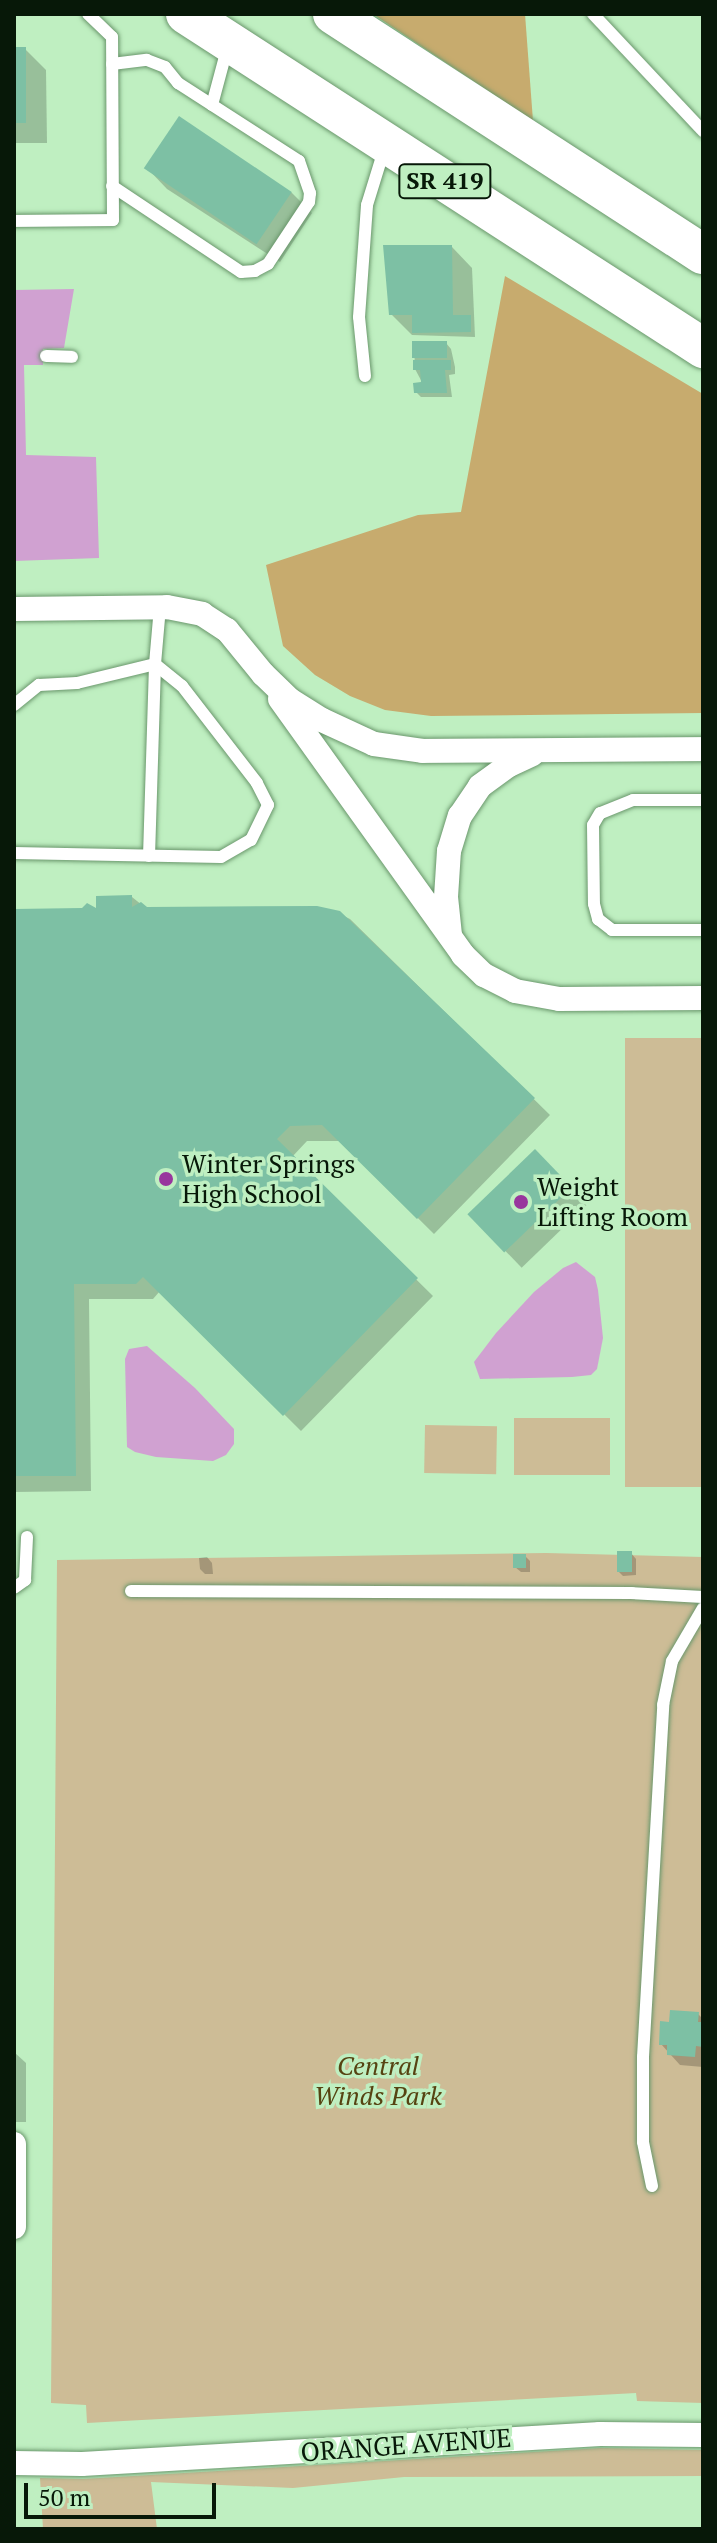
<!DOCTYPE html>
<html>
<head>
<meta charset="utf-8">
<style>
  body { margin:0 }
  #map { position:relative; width:717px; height:2543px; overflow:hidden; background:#bfefc1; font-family:"PT Serif",serif }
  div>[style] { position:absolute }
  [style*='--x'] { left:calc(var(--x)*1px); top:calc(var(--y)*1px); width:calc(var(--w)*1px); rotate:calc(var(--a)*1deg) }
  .green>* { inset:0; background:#cdbc96; transform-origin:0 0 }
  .forest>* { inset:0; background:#c7ab6e }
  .water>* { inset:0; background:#d0a1d1 }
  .shadow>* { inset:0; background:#0003; transform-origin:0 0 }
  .building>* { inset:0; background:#7dc0a4; transform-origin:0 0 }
  .roads { filter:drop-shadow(0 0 2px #6a976c) drop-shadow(0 0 2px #6a976c) }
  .service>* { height:12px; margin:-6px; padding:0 6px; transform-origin:6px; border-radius:6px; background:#fff }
  .minor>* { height:24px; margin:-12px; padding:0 12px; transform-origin:12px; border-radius:12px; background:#fff }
  .primary>* { height:40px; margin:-20px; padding:0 20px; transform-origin:20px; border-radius:20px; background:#fff }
  .dots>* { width:22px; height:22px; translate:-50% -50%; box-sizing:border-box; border:4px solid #bfefc1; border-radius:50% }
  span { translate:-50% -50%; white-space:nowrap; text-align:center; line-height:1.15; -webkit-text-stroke:7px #bfefc1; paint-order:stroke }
  .shield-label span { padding:2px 6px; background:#bfefc1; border:2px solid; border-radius:6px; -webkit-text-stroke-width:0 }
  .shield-label { font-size:24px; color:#071808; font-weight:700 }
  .poi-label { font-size:26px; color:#071808 }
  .left { translate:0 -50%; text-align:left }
  .park-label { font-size:26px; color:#564312; font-style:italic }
  .street-label { font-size:26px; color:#071808 }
  .frame { position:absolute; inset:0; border:16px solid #071808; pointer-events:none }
  .scale { position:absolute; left:24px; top:2483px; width:192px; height:36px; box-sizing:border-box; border:4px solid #071808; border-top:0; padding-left:10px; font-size:24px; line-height:28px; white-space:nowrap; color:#071808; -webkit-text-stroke:6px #bfefc1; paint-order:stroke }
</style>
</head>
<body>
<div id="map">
  <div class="green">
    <i style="left:703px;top:1038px;width:449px;height:78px;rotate:90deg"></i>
    <i style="left:514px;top:1418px;width:96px;height:57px"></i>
    <i style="left:425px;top:1425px;width:72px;height:48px;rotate:1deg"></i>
    <i style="clip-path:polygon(546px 1553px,703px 1557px,703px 2403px,637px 2401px,636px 2393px,87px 2423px,86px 2405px,51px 2403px,57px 1560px)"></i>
    <i style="clip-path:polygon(601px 2448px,703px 2450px,703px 2476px,404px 2477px,293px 2488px,151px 2482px,157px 2529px,43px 2529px,40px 2478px,83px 2479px)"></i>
  </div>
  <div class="forest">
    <i style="clip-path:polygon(373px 14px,525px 14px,533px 121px)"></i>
    <i style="clip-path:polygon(505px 276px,703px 394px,703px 713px,431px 716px,385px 710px,350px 696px,315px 675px,283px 646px,266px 565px,418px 515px,461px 512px)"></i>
  </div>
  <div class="water">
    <i style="clip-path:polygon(74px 289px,64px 348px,43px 349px,43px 365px,24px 365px,26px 455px,96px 457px,99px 558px,14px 561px,14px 290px)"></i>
    <i style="clip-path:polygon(576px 1262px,595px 1277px,598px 1290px,603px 1338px,597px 1369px,591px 1375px,572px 1377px,480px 1379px,474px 1362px,496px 1333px,534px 1292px,563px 1268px)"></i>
    <i style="clip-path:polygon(147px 1346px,195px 1388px,234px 1429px,234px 1444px,226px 1455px,213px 1461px,156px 1457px,135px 1452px,127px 1447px,125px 1359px,129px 1349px)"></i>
  </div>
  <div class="shadow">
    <i style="clip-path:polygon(14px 49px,25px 49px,46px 70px,47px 143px,14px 143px)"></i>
    <i style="clip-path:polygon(147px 168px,291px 192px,312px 213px,280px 262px,167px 189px)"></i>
    <i style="clip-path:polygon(386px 247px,452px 247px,472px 268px,475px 337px,412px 335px,391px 314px)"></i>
    <i style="clip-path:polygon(446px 343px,451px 349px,455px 367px,455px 374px,449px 375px,452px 397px,421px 397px,416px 392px,423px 384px,415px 369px,414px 344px)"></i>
    <i style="clip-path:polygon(132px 897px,147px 909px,329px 909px,350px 919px,550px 1115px,434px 1234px,340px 1141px,307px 1141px,292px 1157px,433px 1296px,301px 1431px,160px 1291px,153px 1299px,89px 1299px,91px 1491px,14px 1492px,14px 911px,98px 911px)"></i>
    <i style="left:535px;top:1152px;width:74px;height:90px;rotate:46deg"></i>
    <i style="clip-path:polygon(631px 1553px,636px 1559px,636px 1575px,623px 1576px,618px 1571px)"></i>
    <i style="clip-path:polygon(525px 1556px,530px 1561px,530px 1572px,521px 1572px,515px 1567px)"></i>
    <i style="clip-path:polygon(207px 1557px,212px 1563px,213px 1574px,205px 1574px,200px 1569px,199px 1558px)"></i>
    <i style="clip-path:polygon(698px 2014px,703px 2019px,703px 2067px,680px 2065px,661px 2044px,671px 2024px)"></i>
    <i style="clip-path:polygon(14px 2052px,26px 2063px,26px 2122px,14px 2122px)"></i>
  </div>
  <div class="building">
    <i style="left:14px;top:47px;width:12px;height:76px"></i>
    <i style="left:179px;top:116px;width:136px;height:63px;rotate:34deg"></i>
    <i style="clip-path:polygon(383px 245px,452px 245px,453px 315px,471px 315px,471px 332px,412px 333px,412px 315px,389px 315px)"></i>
    <i style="left:447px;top:341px;width:17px;height:35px;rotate:90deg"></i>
    <i style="clip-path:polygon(413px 360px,451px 360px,451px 370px,445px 370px,447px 393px,414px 393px,413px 383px,421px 382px,420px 370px,413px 370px)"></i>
    <i style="clip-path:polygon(132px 895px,132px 907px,141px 902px,147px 907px,317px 906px,340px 911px,535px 1098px,417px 1219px,322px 1125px,290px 1126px,277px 1139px,418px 1278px,283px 1416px,143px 1277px,136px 1284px,74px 1284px,76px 1476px,14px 1476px,14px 909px,82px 908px,87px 903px,96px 908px,96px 896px)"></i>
    <i style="left:535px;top:1149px;width:53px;height:94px;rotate:46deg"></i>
    <i style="left:617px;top:1551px;width:15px;height:21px"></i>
    <i style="left:513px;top:1554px;width:13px;height:14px"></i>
    <i style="clip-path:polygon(670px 2010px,699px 2012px,698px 2022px,703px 2022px,703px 2047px,696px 2046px,695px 2057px,667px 2055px,667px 2045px,659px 2045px,660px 2021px,669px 2022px)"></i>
  </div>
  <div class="roads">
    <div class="service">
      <i style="--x:593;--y:14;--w:161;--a:46.8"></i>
      <i style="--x:112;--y:64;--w:35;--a:-7"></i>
      <i style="--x:147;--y:60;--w:19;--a:21"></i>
      <i style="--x:165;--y:67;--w:21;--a:51"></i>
      <i style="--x:178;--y:83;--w:144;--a:32.8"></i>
      <i style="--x:299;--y:161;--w:34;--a:71"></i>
      <i style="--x:310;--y:193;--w:9;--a:96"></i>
      <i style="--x:309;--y:202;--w:74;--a:123.5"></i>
      <i style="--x:268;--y:264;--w:15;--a:152"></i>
      <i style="--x:255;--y:271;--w:14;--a:176"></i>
      <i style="--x:241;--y:272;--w:155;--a:-146.3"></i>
      <i style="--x:212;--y:105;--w:58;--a:-75"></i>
      <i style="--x:14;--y:221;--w:99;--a:-0.6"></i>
      <i style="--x:113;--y:220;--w:183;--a:-90.3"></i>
      <i style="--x:112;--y:37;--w:33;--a:-136"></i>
      <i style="--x:46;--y:356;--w:26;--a:2"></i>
      <i style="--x:365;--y:376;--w:59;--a:-95.8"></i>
      <i style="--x:359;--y:317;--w:112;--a:-85.9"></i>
      <i style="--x:367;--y:205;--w:58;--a:-72.8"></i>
      <i style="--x:14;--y:705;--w:32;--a:-39"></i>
      <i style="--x:39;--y:685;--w:38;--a:-3"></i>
      <i style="--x:77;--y:683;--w:80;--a:-13.7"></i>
      <i style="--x:155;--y:664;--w:57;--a:-85"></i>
      <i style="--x:703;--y:800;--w:70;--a:180"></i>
      <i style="--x:633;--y:800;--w:35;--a:158"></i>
      <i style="--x:600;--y:813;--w:14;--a:120"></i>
      <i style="--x:593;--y:825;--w:79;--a:89.3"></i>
      <i style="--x:594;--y:904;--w:16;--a:75"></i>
      <i style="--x:598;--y:919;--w:18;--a:38"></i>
      <i style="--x:612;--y:930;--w:91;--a:0"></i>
      <i style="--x:14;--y:853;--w:207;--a:1.1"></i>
      <i style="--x:221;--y:857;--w:34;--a:-30"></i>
      <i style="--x:251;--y:840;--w:39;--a:-64"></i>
      <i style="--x:268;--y:805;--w:25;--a:-117"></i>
      <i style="--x:257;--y:783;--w:123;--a:-127.7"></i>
      <i style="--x:182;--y:686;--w:35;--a:-141"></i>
      <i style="--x:149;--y:856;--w:192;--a:-88.2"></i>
      <i style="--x:14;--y:1588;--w:14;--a:-36"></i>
      <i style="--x:25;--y:1580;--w:43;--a:-87.3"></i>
      <i style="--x:131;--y:1591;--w:500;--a:0.23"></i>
      <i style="--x:631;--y:1593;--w:72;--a:3.2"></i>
      <i style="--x:652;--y:2186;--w:45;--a:-101.6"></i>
      <i style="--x:643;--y:2142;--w:85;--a:-90"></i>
      <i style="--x:643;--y:2057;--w:353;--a:-86.7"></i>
      <i style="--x:663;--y:1705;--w:45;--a:-78.4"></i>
      <i style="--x:672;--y:1661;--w:61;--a:-59.7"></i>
    </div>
    <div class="minor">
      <i style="--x:14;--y:609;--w:153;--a:-0.7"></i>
      <i style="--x:167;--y:607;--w:36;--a:11"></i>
      <i style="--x:202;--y:614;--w:30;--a:33"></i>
      <i style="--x:227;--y:630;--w:57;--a:50.7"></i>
      <i style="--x:263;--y:674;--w:37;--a:44"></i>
      <i style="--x:290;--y:700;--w:38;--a:32"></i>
      <i style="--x:322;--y:720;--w:57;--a:24.8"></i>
      <i style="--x:374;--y:744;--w:49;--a:8.1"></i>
      <i style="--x:423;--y:751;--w:280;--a:-0.4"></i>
      <i style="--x:280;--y:699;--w:315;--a:54.4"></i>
      <i style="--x:463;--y:955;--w:29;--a:44"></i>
      <i style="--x:484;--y:975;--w:35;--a:27"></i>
      <i style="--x:515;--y:991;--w:45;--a:10.3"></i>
      <i style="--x:559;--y:999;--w:144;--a:-0.4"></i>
      <i style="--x:450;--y:935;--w:38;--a:-96"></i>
      <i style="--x:446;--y:897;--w:46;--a:-86.3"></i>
      <i style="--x:449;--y:851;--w:37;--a:-73"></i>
      <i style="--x:460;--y:816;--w:36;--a:-56"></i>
      <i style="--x:480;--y:786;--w:36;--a:-36"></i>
      <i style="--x:509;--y:765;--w:26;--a:-25"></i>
      <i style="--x:14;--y:2144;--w:83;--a:90"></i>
      <i style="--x:14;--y:2463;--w:68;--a:0.8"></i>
      <i style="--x:82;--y:2464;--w:519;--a:-3.31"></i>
      <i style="--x:600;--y:2434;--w:103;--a:0.6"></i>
    </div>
    <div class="primary">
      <i style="--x:186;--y:14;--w:616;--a:32.86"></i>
      <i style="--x:333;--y:14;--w:441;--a:33"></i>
    </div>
  </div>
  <div class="dots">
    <i style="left:166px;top:1179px;background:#98369d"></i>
    <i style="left:521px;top:1202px;background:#98369d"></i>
  </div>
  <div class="shield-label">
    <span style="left:445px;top:181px">SR 419</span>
  </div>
  <div class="poi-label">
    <span class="left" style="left:182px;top:1179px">Winter Springs<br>High School</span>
    <span class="left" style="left:537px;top:1202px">Weight<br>Lifting Room</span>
  </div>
  <div class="park-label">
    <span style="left:378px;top:2081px">Central<br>Winds Park</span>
  </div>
  <div class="street-label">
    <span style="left:406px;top:2445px;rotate:-4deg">ORANGE AVENUE</span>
  </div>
  <div class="frame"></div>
  <div class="scale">50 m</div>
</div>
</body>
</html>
